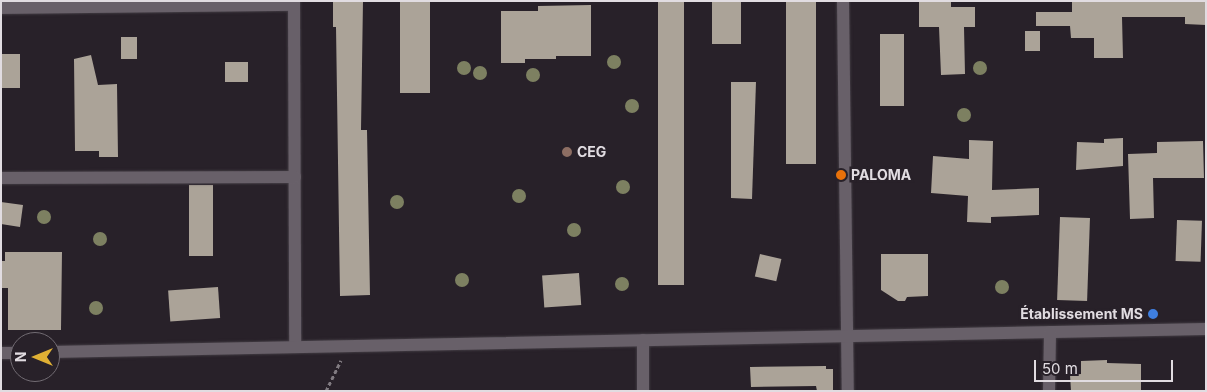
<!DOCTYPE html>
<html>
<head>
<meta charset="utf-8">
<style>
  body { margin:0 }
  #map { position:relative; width:1207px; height:392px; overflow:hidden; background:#282129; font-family:Inter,sans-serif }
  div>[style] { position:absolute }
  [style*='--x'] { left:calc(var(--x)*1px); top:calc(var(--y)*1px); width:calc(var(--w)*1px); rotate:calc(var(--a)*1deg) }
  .building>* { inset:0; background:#aba398; transform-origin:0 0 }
  .path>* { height:3px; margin-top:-1.5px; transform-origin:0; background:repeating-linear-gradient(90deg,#817b81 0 4px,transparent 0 6.5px) }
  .roads { filter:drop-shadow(0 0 1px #433d44) drop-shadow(0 0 1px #433d44) }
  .minor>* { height:12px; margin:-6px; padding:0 6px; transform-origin:6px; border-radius:6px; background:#686069 }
  .trees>* { width:14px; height:14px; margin:-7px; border-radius:50%; background:#7d8061 }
  .dots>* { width:14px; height:14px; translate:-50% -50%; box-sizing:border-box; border:2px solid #282129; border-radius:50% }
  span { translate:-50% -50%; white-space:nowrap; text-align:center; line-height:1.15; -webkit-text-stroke:5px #282129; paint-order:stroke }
  .poi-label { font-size:14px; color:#e1dce1; font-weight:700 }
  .left { translate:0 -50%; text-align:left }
  .right { translate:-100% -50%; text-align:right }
  .frame { position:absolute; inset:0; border:2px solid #e1dce1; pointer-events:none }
  .north { position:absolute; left:10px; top:332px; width:50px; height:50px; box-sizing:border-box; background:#282129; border:1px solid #726c73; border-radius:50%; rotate:270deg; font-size:14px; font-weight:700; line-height:20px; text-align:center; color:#e1dce1 }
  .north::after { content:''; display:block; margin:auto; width:18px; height:22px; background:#dfb034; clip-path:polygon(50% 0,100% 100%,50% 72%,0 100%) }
  .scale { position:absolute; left:1034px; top:360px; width:139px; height:22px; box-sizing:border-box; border:2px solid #e1dce1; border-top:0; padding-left:6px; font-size:15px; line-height:18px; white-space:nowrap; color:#e1dce1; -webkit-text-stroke:4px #282129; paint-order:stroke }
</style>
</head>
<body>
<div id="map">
  <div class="building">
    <i style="clip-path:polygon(333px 1px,363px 1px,361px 130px,367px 130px,370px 295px,340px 296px,336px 27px,333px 27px)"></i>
    <i style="left:400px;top:1px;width:30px;height:92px"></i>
    <i style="left:658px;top:1px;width:26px;height:284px"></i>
    <i style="left:712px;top:1px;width:29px;height:43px"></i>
    <i style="left:786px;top:1px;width:30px;height:163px"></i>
    <i style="clip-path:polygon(919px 1px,951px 1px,951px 7px,975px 7px,975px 27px,964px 27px,965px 74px,941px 75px,939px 27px,919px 27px)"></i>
    <i style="clip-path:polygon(1072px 1px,1206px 1px,1206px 25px,1185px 24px,1185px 17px,1122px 17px,1123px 58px,1094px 58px,1094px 38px,1071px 38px,1070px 26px,1036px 26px,1036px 12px,1072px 12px)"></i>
    <i style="clip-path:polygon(591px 5px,591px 56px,556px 56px,556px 59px,525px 59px,525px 63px,501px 63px,501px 11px,538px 11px,538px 6px)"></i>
    <i style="left:1025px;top:31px;width:15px;height:20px"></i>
    <i style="left:880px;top:34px;width:24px;height:72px"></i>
    <i style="left:121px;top:37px;width:16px;height:22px"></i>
    <i style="left:1px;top:54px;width:19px;height:34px"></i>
    <i style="clip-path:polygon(91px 55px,98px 85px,117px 84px,118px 157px,99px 157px,99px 151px,75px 151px,74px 59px)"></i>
    <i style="left:225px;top:62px;width:23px;height:20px"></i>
    <i style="clip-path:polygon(731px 82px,756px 82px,752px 199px,731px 198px)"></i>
    <i style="clip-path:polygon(1123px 138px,1123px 166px,1076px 170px,1077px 142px,1104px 143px,1104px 139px)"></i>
    <i style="clip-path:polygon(969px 140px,993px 141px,992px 190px,1039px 188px,1039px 215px,991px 217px,991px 223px,967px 222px,968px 196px,931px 193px,933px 156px,969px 159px)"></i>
    <i style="clip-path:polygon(1203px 141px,1204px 178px,1153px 178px,1154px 218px,1130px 219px,1128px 154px,1157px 153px,1157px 142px)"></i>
    <i style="left:189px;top:185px;width:24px;height:71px"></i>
    <i style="clip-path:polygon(1px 202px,23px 205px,20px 227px,1px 224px)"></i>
    <i style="left:1060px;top:217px;width:30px;height:83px;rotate:2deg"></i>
    <i style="left:1177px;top:220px;width:25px;height:41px;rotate:2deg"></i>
    <i style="clip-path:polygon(5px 252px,62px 252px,61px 330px,8px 330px,8px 288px,1px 288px,1px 261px,5px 261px)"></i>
    <i style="left:760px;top:254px;width:22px;height:23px;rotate:13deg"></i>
    <i style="clip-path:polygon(881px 254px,928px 254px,928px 296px,907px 297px,905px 301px,898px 301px,881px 290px)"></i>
    <i style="left:579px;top:273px;width:32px;height:37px;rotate:86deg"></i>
    <i style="left:218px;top:287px;width:31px;height:50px;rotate:86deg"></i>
    <i style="clip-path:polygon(1107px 360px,1107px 363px,1141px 364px,1141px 391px,1071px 391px,1070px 375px,1081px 374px,1081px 361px)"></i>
    <i style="clip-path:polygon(826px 366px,826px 369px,833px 369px,833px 391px,817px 391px,816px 386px,751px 387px,750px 367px)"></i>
  </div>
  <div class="path">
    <i style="--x:326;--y:391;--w:34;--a:-64"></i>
  </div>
  <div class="roads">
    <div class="minor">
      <i style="--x:294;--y:1;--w:346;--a:89.8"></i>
      <i style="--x:843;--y:1;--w:390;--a:89.3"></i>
      <i style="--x:1;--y:8;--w:293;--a:-0.6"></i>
      <i style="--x:1;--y:178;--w:294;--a:-0.2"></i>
      <i style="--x:643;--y:340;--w:51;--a:90"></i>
      <i style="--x:50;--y:352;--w:1156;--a:-1.14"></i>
      <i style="--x:1;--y:353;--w:19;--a:0"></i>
      <i style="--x:1049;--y:391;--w:59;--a:-89"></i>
    </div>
  </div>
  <div class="trees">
    <i style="left:614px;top:62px"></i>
    <i style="left:464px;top:68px"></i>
    <i style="left:980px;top:68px"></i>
    <i style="left:480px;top:73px"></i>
    <i style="left:533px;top:75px"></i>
    <i style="left:632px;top:106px"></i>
    <i style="left:964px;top:115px"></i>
    <i style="left:623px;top:187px"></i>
    <i style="left:519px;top:196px"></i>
    <i style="left:397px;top:202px"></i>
    <i style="left:44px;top:217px"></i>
    <i style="left:574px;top:230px"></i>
    <i style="left:100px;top:239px"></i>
    <i style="left:462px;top:280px"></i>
    <i style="left:622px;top:284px"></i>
    <i style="left:1002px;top:287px"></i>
    <i style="left:96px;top:308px"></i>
  </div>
  <div class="dots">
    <i style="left:567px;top:152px;background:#8d6e63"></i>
    <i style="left:841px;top:175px;background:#e8710a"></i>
    <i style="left:1153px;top:314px;background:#3f7fe0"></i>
  </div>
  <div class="poi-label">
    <span class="left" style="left:577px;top:152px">CEG</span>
    <span class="left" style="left:851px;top:175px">PALOMA</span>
    <span class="right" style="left:1143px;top:314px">Établissement MS</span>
  </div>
  <div class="frame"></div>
  <div class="north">N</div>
  <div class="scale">50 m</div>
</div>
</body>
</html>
